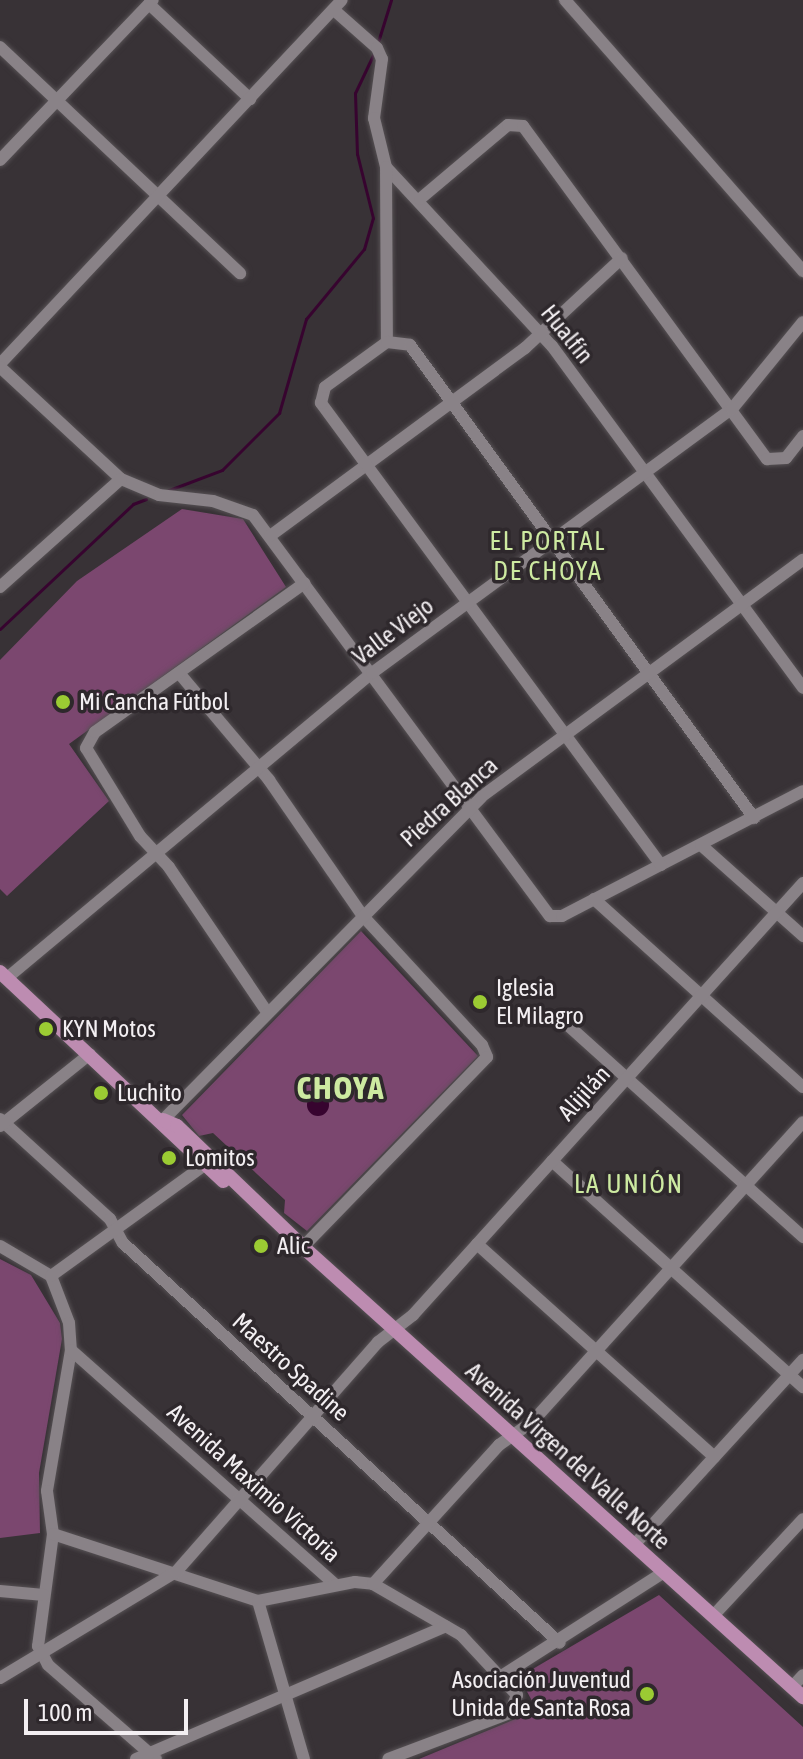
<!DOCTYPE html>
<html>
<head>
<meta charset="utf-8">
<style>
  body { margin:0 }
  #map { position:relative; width:803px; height:1759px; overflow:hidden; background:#383236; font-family:"Asap Condensed",sans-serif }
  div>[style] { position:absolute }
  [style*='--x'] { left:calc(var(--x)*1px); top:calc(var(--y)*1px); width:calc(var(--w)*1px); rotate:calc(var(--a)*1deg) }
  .green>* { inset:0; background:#7b476f }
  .water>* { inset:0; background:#37042f }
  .round { border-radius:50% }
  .stream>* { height:3px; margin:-1.5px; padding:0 1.5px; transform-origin:1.5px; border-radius:1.5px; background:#37042f }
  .roads { filter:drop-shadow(0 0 2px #565154) drop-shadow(0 0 2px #565154) }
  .minor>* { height:12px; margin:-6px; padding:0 6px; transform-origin:6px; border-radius:6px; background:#898287 }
  .major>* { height:14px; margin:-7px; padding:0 7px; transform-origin:7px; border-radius:7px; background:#bd8cb1 }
  .dots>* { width:22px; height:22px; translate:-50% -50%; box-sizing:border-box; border:4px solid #2e282c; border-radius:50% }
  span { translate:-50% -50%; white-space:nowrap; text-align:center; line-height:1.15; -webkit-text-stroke:7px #2e282c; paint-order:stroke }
  .street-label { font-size:24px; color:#f3eff2 }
  .poi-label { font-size:24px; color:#f3eff2 }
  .left { translate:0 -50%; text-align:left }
  .right { translate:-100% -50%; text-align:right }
  .neighbourhood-label { font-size:26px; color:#cdeaa1; letter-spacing:2px }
  .district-label { font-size:32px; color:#cdeaa1; font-weight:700; letter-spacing:2px }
  .scale { position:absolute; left:24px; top:1699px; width:164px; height:36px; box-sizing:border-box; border:4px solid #f3eff2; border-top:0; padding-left:10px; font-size:24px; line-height:28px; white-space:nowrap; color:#f3eff2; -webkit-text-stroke:6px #2e282c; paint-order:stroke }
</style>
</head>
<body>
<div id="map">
  <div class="green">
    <i style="clip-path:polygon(182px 509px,243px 519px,286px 587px,69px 744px,109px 801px,7px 896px,0 889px,0 660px,77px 581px)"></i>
    <i style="clip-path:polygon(361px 931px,478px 1056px,307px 1231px,284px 1213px,285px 1200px,213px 1133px,199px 1136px,182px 1115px)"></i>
    <i style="clip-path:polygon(0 1259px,31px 1275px,60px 1323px,62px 1339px,39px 1473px,40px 1533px,0 1538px)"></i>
    <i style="clip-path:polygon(659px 1595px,803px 1727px,803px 1759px,419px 1759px,537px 1710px,519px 1677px)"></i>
  </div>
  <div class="water">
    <i class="round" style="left:307px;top:1094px;width:22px;height:22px"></i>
  </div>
  <div class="stream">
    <i style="--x:378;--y:42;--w:44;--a:-72.8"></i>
    <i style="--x:169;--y:490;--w:57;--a:-20.7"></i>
    <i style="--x:222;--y:470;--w:81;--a:-45"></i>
    <i style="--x:279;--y:413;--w:98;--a:-74"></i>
    <i style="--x:306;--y:319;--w:91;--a:-50.4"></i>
    <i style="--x:364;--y:249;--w:32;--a:-74"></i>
    <i style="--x:373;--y:218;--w:66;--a:-104"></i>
    <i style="--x:357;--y:154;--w:61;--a:-91.9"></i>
    <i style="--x:355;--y:93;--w:44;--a:-64.6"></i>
    <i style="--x:0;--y:629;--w:183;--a:-43.2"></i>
    <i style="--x:133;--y:504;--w:14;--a:-21"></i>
  </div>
  <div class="roads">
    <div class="minor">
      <i style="--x:565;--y:0;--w:361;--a:48.7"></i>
      <i style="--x:149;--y:4;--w:139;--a:43.2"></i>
      <i style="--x:334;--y:10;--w:57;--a:41.5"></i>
      <i style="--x:377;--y:48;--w:12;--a:66"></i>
      <i style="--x:382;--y:59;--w:60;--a:97.7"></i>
      <i style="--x:374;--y:118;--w:50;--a:76.2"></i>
      <i style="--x:386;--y:167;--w:244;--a:47.2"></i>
      <i style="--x:552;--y:346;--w:424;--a:53.7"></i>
      <i style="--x:0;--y:47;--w:330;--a:43.3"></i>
      <i style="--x:0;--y:160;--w:221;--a:-46.3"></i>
      <i style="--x:386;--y:167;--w:175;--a:89.7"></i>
      <i style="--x:420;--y:199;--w:115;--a:-40.1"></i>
      <i style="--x:508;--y:125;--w:15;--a:4"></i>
      <i style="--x:523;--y:126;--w:413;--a:53.8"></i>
      <i style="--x:767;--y:459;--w:19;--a:-3"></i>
      <i style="--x:786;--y:458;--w:28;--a:-52"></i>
      <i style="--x:0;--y:364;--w:499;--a:-46.8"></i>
      <i style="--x:0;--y:367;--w:165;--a:42.8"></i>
      <i style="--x:121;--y:479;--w:41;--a:22.8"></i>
      <i style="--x:159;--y:495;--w:54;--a:6.3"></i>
      <i style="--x:213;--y:501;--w:42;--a:19.3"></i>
      <i style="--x:253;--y:515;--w:499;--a:53.5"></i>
      <i style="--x:550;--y:916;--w:12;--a:0"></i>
      <i style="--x:562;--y:916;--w:271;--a:-27.4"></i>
      <i style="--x:270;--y:536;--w:317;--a:-36.4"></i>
      <i style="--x:525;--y:348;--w:132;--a:-42.9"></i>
      <i style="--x:0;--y:587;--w:162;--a:-41.8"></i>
      <i style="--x:179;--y:673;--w:140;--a:49.9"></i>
      <i style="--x:269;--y:780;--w:164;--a:55.4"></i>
      <i style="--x:362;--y:915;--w:177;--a:47.3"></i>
      <i style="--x:482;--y:1045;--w:13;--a:67"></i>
      <i style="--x:487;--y:1057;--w:264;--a:134.1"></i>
      <i style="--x:701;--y:845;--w:137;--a:41.7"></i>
      <i style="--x:661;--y:865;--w:574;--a:-126.35"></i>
      <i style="--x:321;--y:403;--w:16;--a:-76"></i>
      <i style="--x:325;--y:387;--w:77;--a:-36"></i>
      <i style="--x:387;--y:342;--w:23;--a:7"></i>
      <i style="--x:410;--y:345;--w:585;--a:53.97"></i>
      <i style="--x:594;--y:899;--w:281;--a:42"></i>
      <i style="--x:7;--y:978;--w:476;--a:-39.9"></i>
      <i style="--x:372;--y:673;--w:446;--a:-36.3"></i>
      <i style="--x:732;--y:409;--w:112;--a:-50.8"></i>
      <i style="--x:267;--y:1012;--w:175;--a:-124.1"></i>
      <i style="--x:169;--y:867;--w:42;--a:-133.1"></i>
      <i style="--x:140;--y:836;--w:103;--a:-121.5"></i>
      <i style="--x:86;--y:748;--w:18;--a:-61"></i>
      <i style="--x:95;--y:732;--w:257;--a:-35.4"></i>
      <i style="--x:561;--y:1019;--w:326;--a:42"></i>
      <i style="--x:0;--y:1119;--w:149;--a:42.3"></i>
      <i style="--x:110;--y:1219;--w:27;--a:62"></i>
      <i style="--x:123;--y:1243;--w:592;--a:42.47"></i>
      <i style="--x:163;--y:1120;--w:453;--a:-45.4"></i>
      <i style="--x:481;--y:797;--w:400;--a:-36.4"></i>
      <i style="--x:0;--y:1126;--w:115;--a:-38.7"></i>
      <i style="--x:552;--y:1161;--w:338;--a:42"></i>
      <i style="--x:477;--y:1244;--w:319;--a:41.9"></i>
      <i style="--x:0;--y:1246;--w:59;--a:30.5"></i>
      <i style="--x:51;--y:1276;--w:50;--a:69"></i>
      <i style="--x:69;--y:1323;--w:27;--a:86"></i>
      <i style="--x:71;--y:1350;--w:143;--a:99.7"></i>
      <i style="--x:47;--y:1491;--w:43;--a:82.1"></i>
      <i style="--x:53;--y:1534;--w:113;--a:97.6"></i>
      <i style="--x:38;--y:1646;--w:21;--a:62"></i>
      <i style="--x:48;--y:1665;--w:143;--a:41"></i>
      <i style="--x:51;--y:1276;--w:196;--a:-35.9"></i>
      <i style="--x:71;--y:1350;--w:354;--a:41.6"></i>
      <i style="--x:53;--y:1534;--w:216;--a:18.1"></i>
      <i style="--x:258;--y:1601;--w:99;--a:-11.1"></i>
      <i style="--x:355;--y:1582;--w:18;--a:6"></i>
      <i style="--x:373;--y:1584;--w:102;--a:30.1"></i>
      <i style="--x:461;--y:1635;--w:82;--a:47"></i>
      <i style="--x:517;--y:1695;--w:19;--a:111"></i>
      <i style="--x:510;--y:1713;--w:130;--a:159.3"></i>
      <i style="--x:634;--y:1545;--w:251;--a:-47.6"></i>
      <i style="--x:373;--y:1584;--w:188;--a:-47.8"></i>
      <i style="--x:499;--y:1445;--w:40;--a:-34.9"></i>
      <i style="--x:532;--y:1422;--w:404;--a:-47.9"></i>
      <i style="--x:0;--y:1591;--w:44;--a:5.2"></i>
      <i style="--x:258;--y:1601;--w:165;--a:73.8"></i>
      <i style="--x:713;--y:1616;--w:132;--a:-47.1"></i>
      <i style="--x:503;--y:1675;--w:191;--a:-32.6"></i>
      <i style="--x:0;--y:1678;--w:205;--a:-31.1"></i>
      <i style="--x:176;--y:1572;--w:306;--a:-48.7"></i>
      <i style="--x:378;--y:1342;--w:44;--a:-37.6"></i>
      <i style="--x:413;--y:1315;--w:582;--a:-47.92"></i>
      <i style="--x:792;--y:1687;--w:16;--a:-47"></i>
      <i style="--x:136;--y:1759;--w:337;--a:-23.2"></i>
    </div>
    <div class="major">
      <i style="--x:0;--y:972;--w:306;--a:43.1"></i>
      <i style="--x:163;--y:1120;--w:15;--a:23"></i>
      <i style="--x:177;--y:1126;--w:175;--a:43.8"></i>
      <i style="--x:303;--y:1247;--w:673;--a:41.99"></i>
    </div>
  </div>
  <div class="dots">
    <i style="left:63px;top:702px;background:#9bcb33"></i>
    <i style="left:480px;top:1002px;background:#9bcb33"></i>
    <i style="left:46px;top:1029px;background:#9bcb33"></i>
    <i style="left:101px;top:1093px;background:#9bcb33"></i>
    <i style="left:169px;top:1158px;background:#9bcb33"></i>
    <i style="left:261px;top:1246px;background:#9bcb33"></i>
    <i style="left:647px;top:1694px;background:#9bcb33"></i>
  </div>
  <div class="street-label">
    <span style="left:567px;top:334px;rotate:51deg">Hualfín</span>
    <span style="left:393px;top:631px;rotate:-37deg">Valle Viejo</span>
    <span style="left:449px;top:802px;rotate:-42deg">Piedra Blanca</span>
    <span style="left:584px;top:1093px;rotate:-48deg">Alijilán</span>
    <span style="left:291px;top:1367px;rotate:42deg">Maestro Spadine</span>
    <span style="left:568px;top:1456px;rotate:42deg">Avenida Virgen del Valle Norte</span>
    <span style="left:254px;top:1483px;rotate:42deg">Avenida Maximio Victoria</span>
  </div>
  <div class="poi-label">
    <span class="left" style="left:79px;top:702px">Mi Cancha Fútbol</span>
    <span class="left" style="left:496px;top:1002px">Iglesia<br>El Milagro</span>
    <span class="left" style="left:62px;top:1029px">KYN Motos</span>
    <span class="left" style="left:117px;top:1093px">Luchito</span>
    <span class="left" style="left:185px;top:1158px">Lomitos</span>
    <span class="left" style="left:277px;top:1246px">Alic</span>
    <span class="right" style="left:631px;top:1694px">Asociación Juventud<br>Unida de Santa Rosa</span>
  </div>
  <div class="neighbourhood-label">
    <span style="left:548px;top:557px">EL PORTAL<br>DE CHOYA</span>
    <span style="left:629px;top:1185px">LA UNIÓN</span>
  </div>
  <div class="district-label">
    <span style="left:341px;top:1088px">CHOYA</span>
  </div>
  <div class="scale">100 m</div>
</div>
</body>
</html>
